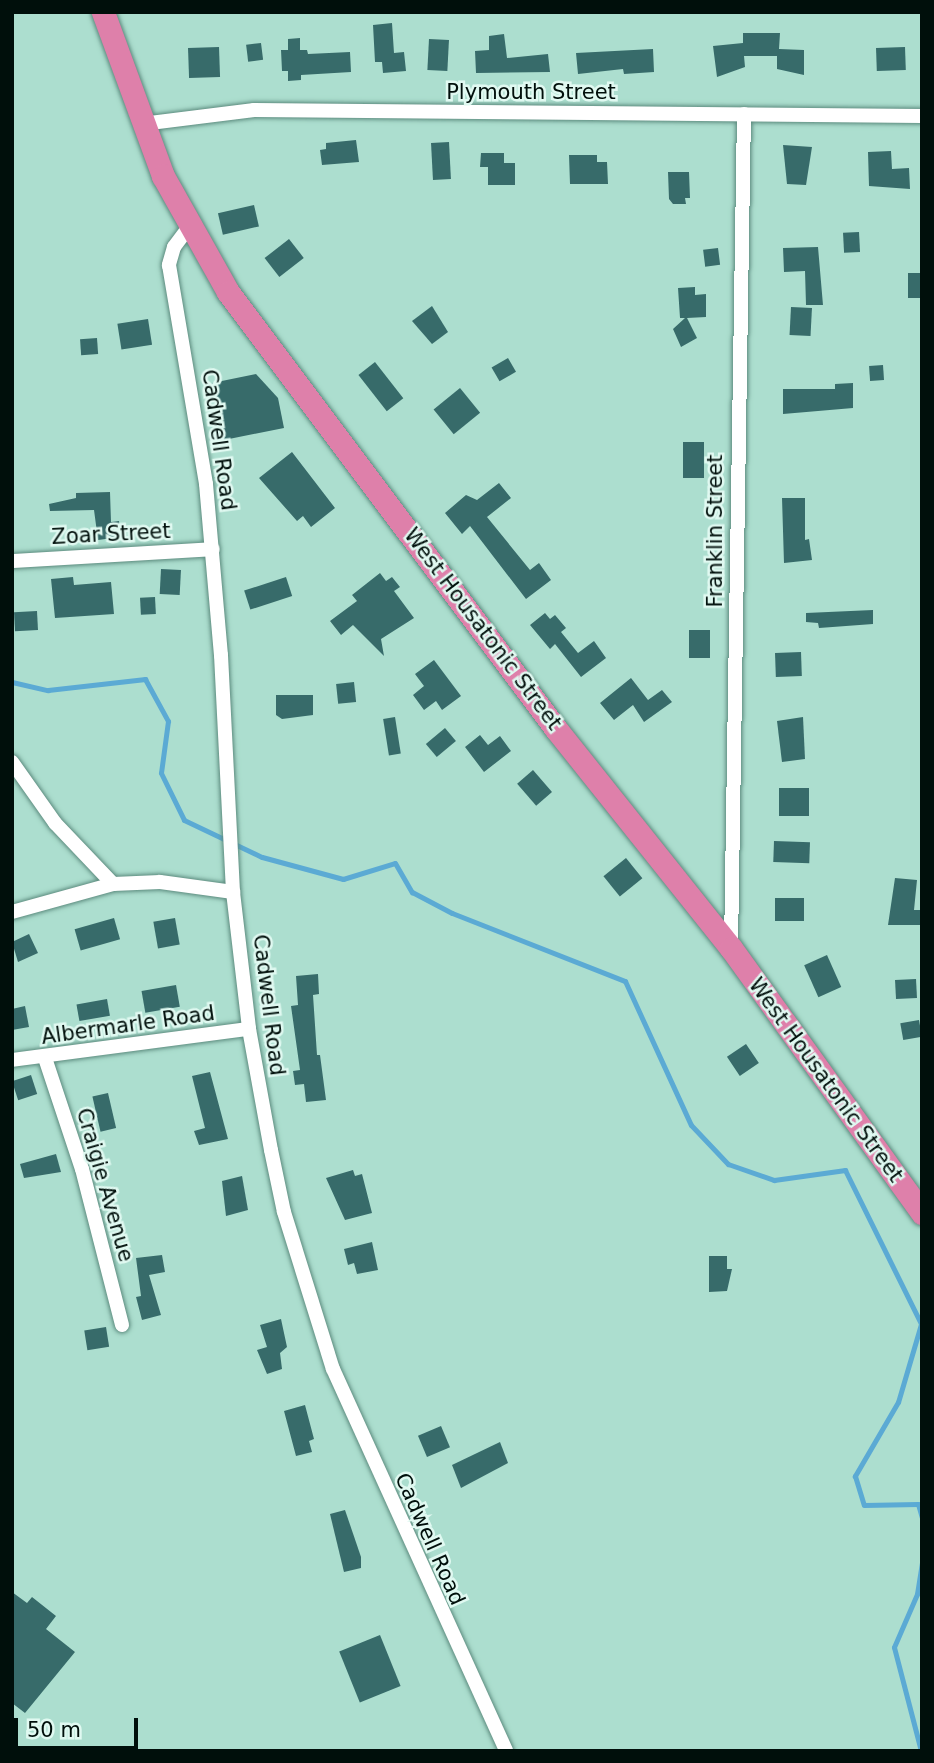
<!DOCTYPE html>
<html>
<head>
<meta charset="utf-8">
<style>
  body { margin:0 }
  #map { position:relative; width:934px; height:1763px; overflow:hidden; background:#acdecf; font-family:"DejaVu Sans",sans-serif }
  div>[style] { position:absolute }
  [style*='--x'] { left:calc(var(--x)*1px); top:calc(var(--y)*1px); width:calc(var(--w)*1px); rotate:calc(var(--a)*1deg) }
  .stream>* { height:5px; margin:-2.5px; padding:0 2.5px; transform-origin:2.5px; border-radius:2.5px; background:#5baad4 }
  .building>* { inset:0; background:#376b6a; transform-origin:0 0 }
  .roads { filter:drop-shadow(0 0 2px #5c8b7e) drop-shadow(0 0 2px #5c8b7e) }
  .minor>* { height:14px; margin:-7px; padding:0 7px; transform-origin:7px; border-radius:7px; background:#fff }
  .trunk>* { height:23px; margin:-11.5px; padding:0 11.5px; transform-origin:11.5px; border-radius:11.5px; background:#de80aa }
  span { translate:-50% -50%; white-space:nowrap; text-align:center; line-height:1.15; -webkit-text-stroke:5px #e0f9f1; paint-order:stroke }
  .street-label { font-size:21px; color:#000f0b }
  .frame { position:absolute; inset:0; border:14px solid #000f0b; pointer-events:none }
  .scale { position:absolute; left:14px; top:1718px; width:124px; height:32px; box-sizing:border-box; border:4px solid #000f0b; border-top:0; padding-left:9px; font-size:21px; line-height:24px; white-space:nowrap; color:#000f0b; -webkit-text-stroke:5px #e0f9f1; paint-order:stroke }
</style>
</head>
<body>
<div id="map">
  <div class="stream">
    <i style="--x:12;--y:682;--w:37;--a:13"></i>
    <i style="--x:48;--y:690;--w:98;--a:-6.5"></i>
    <i style="--x:145;--y:679;--w:48;--a:61.3"></i>
    <i style="--x:168;--y:721;--w:52;--a:97.7"></i>
    <i style="--x:161;--y:773;--w:52;--a:63.9"></i>
    <i style="--x:184;--y:820;--w:86;--a:25.4"></i>
    <i style="--x:262;--y:857;--w:84;--a:15.2"></i>
    <i style="--x:343;--y:879;--w:54;--a:-17.1"></i>
    <i style="--x:395;--y:863;--w:34;--a:60"></i>
    <i style="--x:412;--y:892;--w:45;--a:27.7"></i>
    <i style="--x:452;--y:913;--w:186;--a:21.5"></i>
    <i style="--x:625;--y:981;--w:158;--a:65.4"></i>
    <i style="--x:691;--y:1125;--w:54;--a:46.5"></i>
    <i style="--x:728;--y:1164;--w:49;--a:19.2"></i>
    <i style="--x:774;--y:1180;--w:72;--a:-8"></i>
    <i style="--x:845;--y:1170;--w:172;--a:63.7"></i>
    <i style="--x:921;--y:1324;--w:81;--a:106.4"></i>
    <i style="--x:898;--y:1402;--w:86;--a:120.2"></i>
    <i style="--x:855;--y:1476;--w:30;--a:73"></i>
    <i style="--x:864;--y:1505;--w:54;--a:-1.1"></i>
    <i style="--x:918;--y:1504;--w:15;--a:74"></i>
    <i style="--x:921;--y:1751;--w:107;--a:-104.6"></i>
    <i style="--x:894;--y:1647;--w:58;--a:-66.5"></i>
    <i style="--x:917;--y:1594;--w:33;--a:-81"></i>
  </div>
  <div class="building">
    <i style="clip-path:polygon(392px 23px,394px 53px,404px 52px,406px 71px,383px 73px,382px 62px,375px 62px,373px 25px)"></i>
    <i style="clip-path:polygon(743px 33px,780px 33px,779px 49px,804px 50px,804px 75px,777px 69px,777px 56px,744px 56px,745px 67px,717px 77px,713px 46px,743px 43px)"></i>
    <i style="clip-path:polygon(504px 34px,507px 58px,548px 54px,550px 72px,476px 73px,475px 51px,489px 50px,489px 36px)"></i>
    <i style="clip-path:polygon(300px 38px,300px 50px,307px 50px,308px 54px,350px 52px,351px 72px,301px 75px,301px 80px,288px 81px,288px 71px,282px 71px,281px 50px,288px 50px,288px 39px)"></i>
    <i style="left:429px;top:39px;width:20px;height:31px;rotate:3deg"></i>
    <i style="left:261px;top:43px;width:17px;height:15px;rotate:83deg"></i>
    <i style="left:219px;top:47px;width:30px;height:31px;rotate:88deg"></i>
    <i style="left:905px;top:47px;width:23px;height:29px;rotate:88deg"></i>
    <i style="clip-path:polygon(653px 49px,654px 72px,624px 74px,623px 69px,578px 74px,576px 53px)"></i>
    <i style="clip-path:polygon(356px 140px,359px 162px,322px 165px,320px 150px,326px 149px,326px 143px)"></i>
    <i style="left:449px;top:142px;width:37px;height:18px;rotate:87deg"></i>
    <i style="clip-path:polygon(783px 145px,812px 147px,806px 185px,787px 184px)"></i>
    <i style="clip-path:polygon(891px 151px,892px 169px,909px 168px,910px 189px,869px 186px,868px 152px)"></i>
    <i style="clip-path:polygon(481px 153px,504px 153px,504px 163px,515px 163px,515px 185px,488px 185px,488px 167px,480px 167px)"></i>
    <i style="clip-path:polygon(569px 155px,597px 155px,597px 162px,607px 162px,608px 184px,570px 184px)"></i>
    <i style="clip-path:polygon(668px 172px,689px 172px,690px 198px,685px 198px,686px 204px,673px 204px,669px 199px)"></i>
    <i style="left:254px;top:205px;width:22px;height:37px;rotate:77deg"></i>
    <i style="left:859px;top:232px;width:20px;height:16px;rotate:87deg"></i>
    <i style="left:289px;top:239px;width:24px;height:31px;rotate:52deg"></i>
    <i style="clip-path:polygon(818px 247px,823px 305px,806px 305px,805px 271px,784px 272px,783px 248px)"></i>
    <i style="left:718px;top:248px;width:17px;height:15px;rotate:83deg"></i>
    <i style="left:908px;top:273px;width:14px;height:25px"></i>
    <i style="clip-path:polygon(695px 287px,695px 295px,706px 294px,706px 317px,687px 318px,697px 338px,681px 347px,673px 329px,685px 318px,680px 318px,678px 288px)"></i>
    <i style="clip-path:polygon(432px 306px,448px 332px,432px 344px,412px 321px)"></i>
    <i style="left:791px;top:307px;width:21px;height:28px;rotate:3deg"></i>
    <i style="left:148px;top:319px;width:26px;height:31px;rotate:81deg"></i>
    <i style="left:97px;top:338px;width:16px;height:17px;rotate:86deg"></i>
    <i style="left:508px;top:358px;width:16px;height:19px;rotate:60deg"></i>
    <i style="left:375px;top:362px;width:46px;height:21px;rotate:52deg"></i>
    <i style="left:883px;top:365px;width:15px;height:14px;rotate:86deg"></i>
    <i style="clip-path:polygon(256px 374px,278px 398px,284px 428px,224px 440px,212px 383px)"></i>
    <i style="clip-path:polygon(853px 383px,853px 408px,783px 414px,783px 389px,835px 389px,835px 384px)"></i>
    <i style="left:460px;top:388px;width:32px;height:34px;rotate:51deg"></i>
    <i style="left:683px;top:442px;width:21px;height:36px"></i>
    <i style="clip-path:polygon(292px 452px,335px 508px,311px 527px,303px 516px,297px 521px,259px 478px)"></i>
    <i style="clip-path:polygon(499px 483px,511px 498px,487px 517px,530px 570px,539px 563px,551px 580px,526px 599px,470px 526px,462px 534px,445px 513px,466px 495px,477px 500px)"></i>
    <i style="clip-path:polygon(110px 492px,111px 522px,119px 521px,121px 537px,98px 540px,94px 510px,50px 511px,49px 504px,76px 498px,76px 493px)"></i>
    <i style="clip-path:polygon(782px 498px,805px 498px,805px 540px,809px 539px,812px 560px,784px 563px)"></i>
    <i style="left:161px;top:569px;width:20px;height:25px;rotate:3deg"></i>
    <i style="clip-path:polygon(380px 573px,386px 581px,392px 577px,400px 587px,394px 591px,414px 618px,381px 639px,384px 656px,353px 625px,341px 635px,330px 621px,357px 601px,352px 595px)"></i>
    <i style="clip-path:polygon(73px 577px,74px 585px,111px 582px,114px 614px,55px 618px,51px 579px)"></i>
    <i style="left:286px;top:577px;width:20px;height:44px;rotate:72deg"></i>
    <i style="left:155px;top:597px;width:17px;height:15px;rotate:87deg"></i>
    <i style="clip-path:polygon(873px 610px,873px 624px,819px 628px,818px 623px,806px 622px,806px 613px)"></i>
    <i style="left:37px;top:611px;width:19px;height:23px;rotate:87deg"></i>
    <i style="clip-path:polygon(545px 613px,550px 619px,555px 615px,566px 628px,561px 632px,578px 653px,594px 641px,606px 658px,581px 677px,555px 644px,550px 649px,530px 625px)"></i>
    <i style="left:689px;top:630px;width:21px;height:28px"></i>
    <i style="left:801px;top:652px;width:24px;height:26px;rotate:88deg"></i>
    <i style="clip-path:polygon(434px 660px,461px 696px,442px 710px,436px 701px,424px 710px,413px 695px,424px 686px,415px 674px)"></i>
    <i style="clip-path:polygon(631px 678px,648px 700px,662px 690px,672px 702px,644px 722px,633px 705px,614px 720px,600px 703px)"></i>
    <i style="left:354px;top:682px;width:20px;height:18px;rotate:84deg"></i>
    <i style="clip-path:polygon(276px 695px,313px 695px,313px 715px,282px 719px,276px 715px)"></i>
    <i style="left:395px;top:717px;width:37px;height:12px;rotate:81deg"></i>
    <i style="clip-path:polygon(803px 717px,805px 759px,782px 762px,777px 721px)"></i>
    <i style="left:445px;top:728px;width:17px;height:25px;rotate:50deg"></i>
    <i style="clip-path:polygon(480px 735px,488px 745px,500px 736px,511px 751px,484px 772px,465px 747px)"></i>
    <i style="left:533px;top:770px;width:29px;height:21px;rotate:49deg"></i>
    <i style="left:779px;top:788px;width:30px;height:28px"></i>
    <i style="left:774px;top:841px;width:36px;height:21px;rotate:2deg"></i>
    <i style="left:626px;top:858px;width:26px;height:29px;rotate:51deg"></i>
    <i style="clip-path:polygon(895px 878px,917px 880px,914px 910px,922px 910px,922px 925px,888px 925px)"></i>
    <i style="left:775px;top:898px;width:29px;height:23px"></i>
    <i style="left:114px;top:918px;width:22px;height:41px;rotate:74deg"></i>
    <i style="left:175px;top:918px;width:27px;height:22px;rotate:80deg"></i>
    <i style="clip-path:polygon(29px 934px,38px 953px,18px 962px,12px 942px)"></i>
    <i style="left:827px;top:955px;width:35px;height:25px;rotate:66deg"></i>
    <i style="clip-path:polygon(318px 974px,319px 994px,313px 995px,317px 1055px,320px 1055px,326px 1100px,306px 1102px,304px 1084px,295px 1085px,293px 1071px,300px 1070px,291px 1006px,298px 1005px,296px 976px)"></i>
    <i style="left:916px;top:979px;width:19px;height:21px;rotate:87deg"></i>
    <i style="left:176px;top:985px;width:22px;height:35px;rotate:80deg"></i>
    <i style="left:107px;top:999px;width:17px;height:31px;rotate:80deg"></i>
    <i style="clip-path:polygon(25px 1006px,29px 1027px,12px 1030px,12px 1009px)"></i>
    <i style="left:919px;top:1020px;width:17px;height:19px;rotate:80deg"></i>
    <i style="left:746px;top:1044px;width:23px;height:23px;rotate:56deg"></i>
    <i style="clip-path:polygon(210px 1072px,228px 1139px,199px 1145px,194px 1131px,205px 1128px,192px 1076px)"></i>
    <i style="left:31px;top:1075px;width:20px;height:20px;rotate:72deg"></i>
    <i style="left:108px;top:1093px;width:36px;height:16px;rotate:77deg"></i>
    <i style="clip-path:polygon(56px 1154px,61px 1172px,24px 1178px,20px 1164px)"></i>
    <i style="clip-path:polygon(353px 1170px,355px 1176px,362px 1174px,372px 1213px,345px 1220px,326px 1178px)"></i>
    <i style="clip-path:polygon(242px 1176px,248px 1210px,226px 1216px,222px 1181px)"></i>
    <i style="clip-path:polygon(372px 1242px,378px 1270px,357px 1274px,354px 1263px,348px 1265px,344px 1249px)"></i>
    <i style="clip-path:polygon(162px 1255px,165px 1272px,149px 1275px,161px 1315px,142px 1320px,136px 1297px,141px 1296px,136px 1258px)"></i>
    <i style="clip-path:polygon(709px 1256px,727px 1256px,727px 1269px,732px 1269px,727px 1291px,709px 1292px)"></i>
    <i style="clip-path:polygon(281px 1319px,287px 1347px,280px 1353px,282px 1369px,267px 1374px,257px 1350px,267px 1347px,260px 1325px)"></i>
    <i style="left:106px;top:1327px;width:20px;height:22px;rotate:81deg"></i>
    <i style="clip-path:polygon(305px 1405px,314px 1439px,309px 1441px,312px 1452px,296px 1456px,284px 1411px)"></i>
    <i style="left:441px;top:1426px;width:23px;height:25px;rotate:67deg"></i>
    <i style="clip-path:polygon(500px 1442px,508px 1463px,461px 1488px,452px 1465px)"></i>
    <i style="clip-path:polygon(345px 1510px,361px 1557px,361px 1568px,344px 1572px,330px 1514px)"></i>
    <i style="clip-path:polygon(12px 1592px,27px 1603px,32px 1597px,56px 1616px,46px 1629px,75px 1652px,25px 1713px,12px 1703px)"></i>
    <i style="left:380px;top:1635px;width:55px;height:44px;rotate:68deg"></i>
  </div>
  <div class="roads">
    <div class="minor">
      <i style="--x:142;--y:124;--w:113;--a:-7.1"></i>
      <i style="--x:254;--y:110;--w:668;--a:0.51"></i>
      <i style="--x:189;--y:227;--w:25;--a:127"></i>
      <i style="--x:174;--y:247;--w:19;--a:106"></i>
      <i style="--x:169;--y:265;--w:222;--a:80.4"></i>
      <i style="--x:206;--y:484;--w:172;--a:85"></i>
      <i style="--x:221;--y:655;--w:237;--a:87.1"></i>
      <i style="--x:233;--y:892;--w:138;--a:83.3"></i>
      <i style="--x:249;--y:1029;--w:123;--a:79.7"></i>
      <i style="--x:271;--y:1150;--w:63;--a:78.2"></i>
      <i style="--x:284;--y:1212;--w:164;--a:72.7"></i>
      <i style="--x:333;--y:1369;--w:419;--a:65.6"></i>
      <i style="--x:12;--y:561;--w:201;--a:-3.4"></i>
      <i style="--x:12;--y:762;--w:75;--a:54.8"></i>
      <i style="--x:55;--y:823;--w:84;--a:46.4"></i>
      <i style="--x:12;--y:912;--w:105;--a:-15.5"></i>
      <i style="--x:113;--y:884;--w:47;--a:-2.4"></i>
      <i style="--x:160;--y:882;--w:74;--a:7.8"></i>
      <i style="--x:731;--y:948;--w:834;--a:-89.11"></i>
      <i style="--x:45;--y:1058;--w:117;--a:71.6"></i>
      <i style="--x:82;--y:1169;--w:161;--a:75.6"></i>
      <i style="--x:12;--y:1060;--w:239;--a:-7.5"></i>
    </div>
    <div class="trunk">
      <i style="--x:103;--y:12;--w:175;--a:69.9"></i>
      <i style="--x:163;--y:176;--w:133;--a:60.7"></i>
      <i style="--x:228;--y:292;--w:546;--a:53.11"></i>
      <i style="--x:556;--y:729;--w:280;--a:51.4"></i>
      <i style="--x:731;--y:948;--w:327;--a:54.2"></i>
    </div>
  </div>
  <div class="street-label">
    <span style="left:531px;top:92px">Plymouth Street</span>
    <span style="left:219px;top:440px;rotate:82deg">Cadwell Road</span>
    <span style="left:715px;top:531px;rotate:-90deg">Franklin Street</span>
    <span style="left:111px;top:534px;rotate:-3deg">Zoar Street</span>
    <span style="left:483px;top:629px;rotate:53deg">West Housatonic Street</span>
    <span style="left:269px;top:1005px;rotate:83deg">Cadwell Road</span>
    <span style="left:128px;top:1025px;rotate:-8deg">Albermarle Road</span>
    <span style="left:826px;top:1080px;rotate:54deg">West Housatonic Street</span>
    <span style="left:105px;top:1185px;rotate:74deg">Craigie Avenue</span>
    <span style="left:430px;top:1539px;rotate:66deg">Cadwell Road</span>
  </div>
  <div class="frame"></div>
  <div class="scale">50 m</div>
</div>
</body>
</html>
